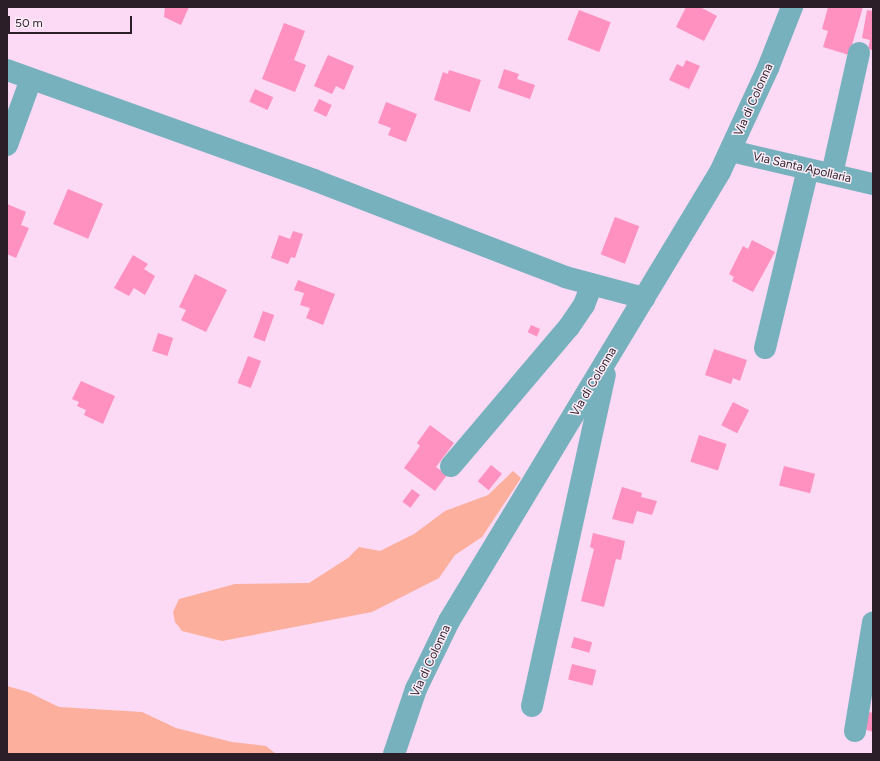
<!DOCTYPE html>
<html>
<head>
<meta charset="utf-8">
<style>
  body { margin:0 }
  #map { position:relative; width:880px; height:761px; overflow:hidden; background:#fcd9f4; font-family:Figtree,sans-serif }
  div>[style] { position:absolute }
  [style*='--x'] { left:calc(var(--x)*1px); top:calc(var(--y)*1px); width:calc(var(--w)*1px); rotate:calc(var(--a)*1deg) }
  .green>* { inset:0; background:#fcaf9d }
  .building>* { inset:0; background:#fe91c0; transform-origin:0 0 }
  .minor>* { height:22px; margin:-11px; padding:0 11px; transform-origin:11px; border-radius:11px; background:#77b1be }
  span { translate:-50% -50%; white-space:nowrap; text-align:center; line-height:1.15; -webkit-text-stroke:3px #fcedf8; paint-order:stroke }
  .street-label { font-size:12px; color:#2b1e28 }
  .frame { position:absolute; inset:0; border:8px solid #2b1e28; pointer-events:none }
  .scale { position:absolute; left:8px; top:16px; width:124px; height:18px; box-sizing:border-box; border:2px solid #2b1e28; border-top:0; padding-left:5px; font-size:12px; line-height:14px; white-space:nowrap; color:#2b1e28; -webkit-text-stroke:3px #fcedf8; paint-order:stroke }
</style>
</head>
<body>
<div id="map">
  <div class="green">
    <i style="clip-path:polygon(513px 471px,521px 478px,482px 537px,455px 555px,439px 578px,372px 612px,222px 641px,182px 631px,175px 622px,173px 612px,179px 599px,235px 584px,309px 583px,348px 558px,359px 547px,380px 551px,414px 534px,445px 511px,488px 495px)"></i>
    <i style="clip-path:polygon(7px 686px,28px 692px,59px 707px,142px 712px,176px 728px,232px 742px,266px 746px,276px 754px,7px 754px)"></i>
  </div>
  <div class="building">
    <i style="clip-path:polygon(165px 7px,189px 7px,181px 25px,164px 17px)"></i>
    <i style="clip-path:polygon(686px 7px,700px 7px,717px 16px,704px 41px,676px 27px)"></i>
    <i style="clip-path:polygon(828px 7px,863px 7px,849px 55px,823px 47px,828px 31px,822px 29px)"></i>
    <i style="left:579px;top:10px;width:34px;height:32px;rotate:21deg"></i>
    <i style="clip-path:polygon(867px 10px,873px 11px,873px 50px,868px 49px,870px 40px,862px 38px)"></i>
    <i style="clip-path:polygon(284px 23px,305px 31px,294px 60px,306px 65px,295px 92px,262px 79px)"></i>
    <i style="clip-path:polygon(328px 55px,354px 66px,344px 90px,336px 86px,332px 94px,314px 86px)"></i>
    <i style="clip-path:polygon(686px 60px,700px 66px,689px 89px,669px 80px,677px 64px,683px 67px)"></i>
    <i style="clip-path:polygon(504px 69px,519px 74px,517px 79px,535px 85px,530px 99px,498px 88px)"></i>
    <i style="clip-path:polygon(449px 70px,481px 80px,470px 112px,434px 100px,443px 72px,448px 74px)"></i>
    <i style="left:255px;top:89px;width:20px;height:14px;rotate:24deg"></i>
    <i style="left:319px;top:99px;width:14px;height:13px;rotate:25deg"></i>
    <i style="clip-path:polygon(386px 102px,417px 114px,406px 142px,388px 135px,391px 128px,378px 123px)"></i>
    <i style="left:68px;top:189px;width:38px;height:38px;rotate:23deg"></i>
    <i style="clip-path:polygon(7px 204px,26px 212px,21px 225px,29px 228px,16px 258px,7px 254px)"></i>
    <i style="left:615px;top:217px;width:26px;height:40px;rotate:21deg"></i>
    <i style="clip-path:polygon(293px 231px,303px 234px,295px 258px,291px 257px,288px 264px,271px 258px,279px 235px,290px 239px)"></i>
    <i style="clip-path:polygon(752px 240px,775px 252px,753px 292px,732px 281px,734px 277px,729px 274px,743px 246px,748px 249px)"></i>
    <i style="clip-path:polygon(133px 255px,148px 264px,144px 269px,155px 276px,145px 295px,134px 288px,129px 296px,114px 288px)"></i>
    <i style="clip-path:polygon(195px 274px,227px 290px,206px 332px,181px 320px,186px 310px,179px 307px)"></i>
    <i style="clip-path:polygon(298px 280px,335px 294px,323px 325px,306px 318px,310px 308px,300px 305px,304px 293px,294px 290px)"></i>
    <i style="left:263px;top:311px;width:12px;height:28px;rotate:20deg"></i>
    <i style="left:531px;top:325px;width:10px;height:8px;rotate:24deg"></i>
    <i style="left:158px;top:333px;width:16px;height:19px;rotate:18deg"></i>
    <i style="clip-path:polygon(714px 349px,747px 360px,740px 381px,733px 378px,731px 384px,705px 375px)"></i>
    <i style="left:248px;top:356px;width:14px;height:29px;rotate:21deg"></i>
    <i style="clip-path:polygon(81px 381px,115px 396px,103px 424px,84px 415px,86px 410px,77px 406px,79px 402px,72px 399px)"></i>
    <i style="left:733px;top:402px;width:18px;height:26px;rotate:27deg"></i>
    <i style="clip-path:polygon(430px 425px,454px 443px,436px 467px,447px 475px,435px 491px,404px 468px,420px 446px,417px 443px)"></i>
    <i style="left:699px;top:435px;width:29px;height:28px;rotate:18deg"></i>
    <i style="left:491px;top:465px;width:14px;height:21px;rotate:39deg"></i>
    <i style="left:784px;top:466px;width:32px;height:20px;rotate:14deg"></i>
    <i style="clip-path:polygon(622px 487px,642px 493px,641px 497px,657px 501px,652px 515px,637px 511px,633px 524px,612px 519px)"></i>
    <i style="left:412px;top:489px;width:10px;height:16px;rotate:37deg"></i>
    <i style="clip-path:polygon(593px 533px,625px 541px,621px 560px,616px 559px,604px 607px,581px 601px,594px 549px,590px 547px)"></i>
    <i style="left:574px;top:637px;width:19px;height:11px;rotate:16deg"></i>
    <i style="left:572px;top:664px;width:25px;height:16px;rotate:14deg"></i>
    <i style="clip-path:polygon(869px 712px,873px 713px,873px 732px,864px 729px)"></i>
  </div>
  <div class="minor">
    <i style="--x:7;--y:70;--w:326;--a:19.7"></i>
    <i style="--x:314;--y:180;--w:269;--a:21.1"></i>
    <i style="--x:565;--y:277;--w:82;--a:14.9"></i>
    <i style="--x:7;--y:145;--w:70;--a:-70"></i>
    <i style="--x:731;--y:151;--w:146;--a:13.1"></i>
    <i style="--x:832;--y:174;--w:124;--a:-77.4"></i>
    <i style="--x:765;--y:348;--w:184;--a:-76.5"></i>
    <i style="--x:451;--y:466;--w:182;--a:-49.7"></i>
    <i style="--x:569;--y:327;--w:27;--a:-56"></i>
    <i style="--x:584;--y:305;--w:22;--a:-69"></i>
    <i style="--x:532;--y:706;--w:339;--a:-77.6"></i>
    <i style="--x:855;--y:731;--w:110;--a:-80.6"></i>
    <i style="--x:394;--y:754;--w:69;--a:-71.3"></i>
    <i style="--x:416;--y:689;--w:76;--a:-64.1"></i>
    <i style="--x:449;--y:621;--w:524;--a:-58.89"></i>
    <i style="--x:720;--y:172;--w:115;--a:-65.2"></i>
    <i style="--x:768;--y:68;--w:66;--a:-68.5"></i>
  </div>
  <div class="street-label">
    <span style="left:754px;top:100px;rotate:-66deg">Via di Colonna</span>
    <span style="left:802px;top:168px;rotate:13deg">Via Santa Apollaria</span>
    <span style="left:594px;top:382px;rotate:-59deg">Via di Colonna</span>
    <span style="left:431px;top:661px;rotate:-65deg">Via di Colonna</span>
  </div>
  <div class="frame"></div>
  <div class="scale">50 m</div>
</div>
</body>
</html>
